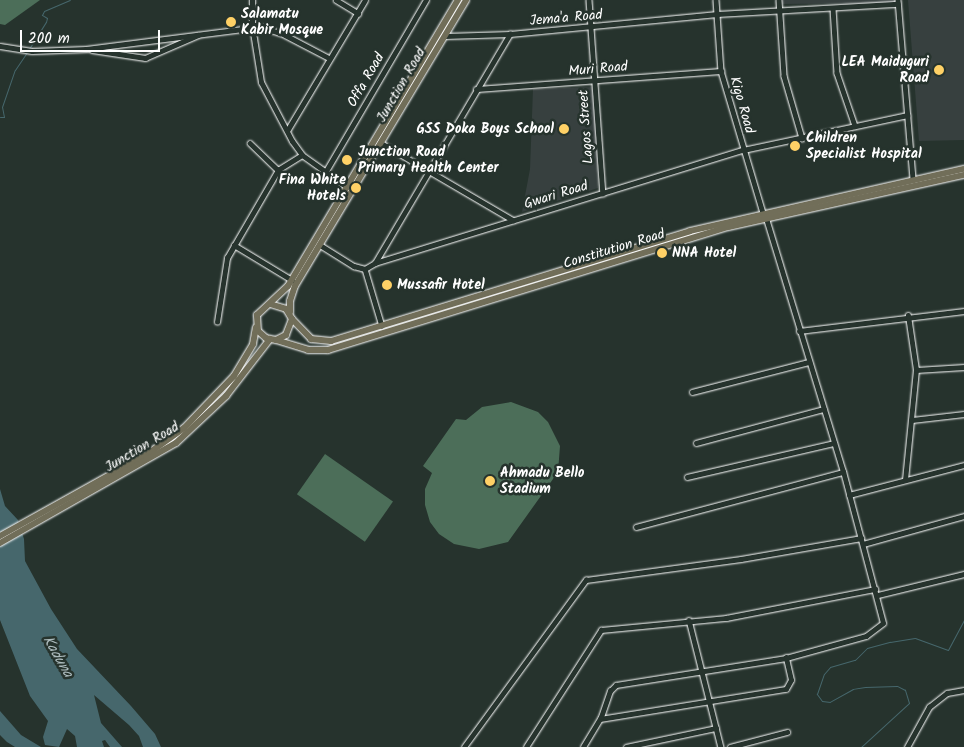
<!DOCTYPE html>
<html>
<head>
<meta charset="utf-8">
<style>
  body { margin:0 }
  #map { position:relative; width:964px; height:747px; overflow:hidden; background:#26332d; font-family:Kalam,sans-serif }
  div>[style] { position:absolute }
  [style*='--x'] { left:calc(var(--x)*1px); top:calc(var(--y)*1px); width:calc(var(--w)*1px); rotate:calc(var(--a)*1deg) }
  .built>* { inset:0; background:#37403f }
  .green>* { inset:0; background:#4c6e59; transform-origin:0 0 }
  .water>* { inset:0; background:#46676c }
  .stream>* { height:1px; margin:-0.5px; padding:0 0.5px; transform-origin:0.5px; border-radius:0.5px; background:#46676c }
  .roads { filter:drop-shadow(0 0 1px #fff) drop-shadow(0 0 1px #fff) }
  .minor>* { height:4.5px; margin:-2.25px; padding:0 2.25px; transform-origin:2.25px; border-radius:2.25px; background:#26332d }
  .tertiary>* { height:5px; margin:-2.5px; padding:0 2.5px; transform-origin:2.5px; border-radius:2.5px; background:#26332d }
  .primary>* { height:6px; margin:-3px; padding:0 3px; transform-origin:3px; border-radius:3px; background:#716e59 }
  .dots>* { width:14px; height:14px; translate:-50% -50%; box-sizing:border-box; border:2px solid #26332d; border-radius:50% }
  span { translate:-50% -50%; white-space:nowrap; text-align:center; line-height:1.15; -webkit-text-stroke:5px #26332d; paint-order:stroke }
  .poi-label { font-size:14px; color:#fff; font-weight:700 }
  .left { translate:0 -50%; text-align:left }
  .right { translate:-100% -50%; text-align:right }
  .street-label { font-size:14px; color:#fff }
  .water-label { font-size:15px; color:#acbbbd; font-style:italic }
  .scale { position:absolute; left:20px; top:30px; width:140px; height:22px; box-sizing:border-box; border:2px solid #fff; border-top:0; padding-left:6px; font-size:15px; line-height:18px; white-space:nowrap; color:#fff; -webkit-text-stroke:4px #26332d; paint-order:stroke }
</style>
</head>
<body>
<div id="map">
  <div class="built">
    <i style="clip-path:polygon(781px 0,897px 0,897px 3px,781px 4px)"></i>
    <i style="clip-path:polygon(908px 0,964px 0,964px 140px,919px 141px)"></i>
    <i style="clip-path:polygon(595px 87px,598px 188px,522px 212px,530px 169px,533px 89px)"></i>
  </div>
  <div class="green">
    <i style="clip-path:polygon(0 0,40px 0,5px 25px,0 24px)"></i>
    <i style="clip-path:polygon(511px 402px,538px 412px,548px 422px,560px 446px,558px 472px,508px 542px,479px 549px,454px 544px,439px 534px,430px 522px,425px 505px,425px 489px,432px 473px,423px 466px,456px 419px,466px 420px,482px 407px)"></i>
    <i style="left:325px;top:454px;width:83px;height:49px;rotate:35deg"></i>
  </div>
  <div class="water">
    <i style="clip-path:polygon(0 489px,5px 506px,18px 520px,24px 539px,25px 561px,51px 609px,77px 649px,131px 706px,155px 734px,161px 747px,143px 747px,139px 736px,129px 725px,94px 695px,101px 723px,122px 747px,110px 747px,105px 740px,102px 741px,104px 747px,77px 747px,75px 736px,67px 729px,59px 747px,45px 745px,43px 737px,48px 721px,30px 696px,0 620px)"></i>
    <i style="clip-path:polygon(0 711px,21px 735px,41px 747px,15px 747px,7px 742px,0 735px)"></i>
  </div>
  <div class="stream">
    <i style="--x:29;--y:49;--w:32;--a:-58"></i>
    <i style="--x:46;--y:22;--w:4;--a:-76"></i>
    <i style="--x:47;--y:18;--w:6;--a:-149"></i>
    <i style="--x:42;--y:15;--w:4;--a:-63"></i>
    <i style="--x:44;--y:11;--w:28;--a:-23"></i>
    <i style="--x:0;--y:117;--w:4;--a:0"></i>
    <i style="--x:4;--y:117;--w:10;--a:-101"></i>
    <i style="--x:2;--y:107;--w:39;--a:-71"></i>
    <i style="--x:15;--y:70;--w:22;--a:-56"></i>
    <i style="--x:861;--y:747;--w:65;--a:-42.5"></i>
    <i style="--x:909;--y:703;--w:14;--a:-107"></i>
    <i style="--x:905;--y:690;--w:9;--a:-153"></i>
    <i style="--x:897;--y:686;--w:32;--a:178"></i>
    <i style="--x:865;--y:687;--w:12;--a:171"></i>
    <i style="--x:853;--y:689;--w:26;--a:151"></i>
    <i style="--x:830;--y:702;--w:8;--a:-173"></i>
    <i style="--x:822;--y:701;--w:9;--a:-126"></i>
    <i style="--x:817;--y:694;--w:21;--a:-71"></i>
    <i style="--x:824;--y:674;--w:9;--a:-49"></i>
    <i style="--x:830;--y:667;--w:26;--a:-16"></i>
    <i style="--x:855;--y:660;--w:17;--a:-45"></i>
    <i style="--x:867;--y:648;--w:24;--a:-15"></i>
    <i style="--x:890;--y:642;--w:25;--a:-9"></i>
    <i style="--x:915;--y:638;--w:35;--a:20"></i>
    <i style="--x:948;--y:650;--w:34;--a:-62"></i>
  </div>
  <div class="roads">
    <div class="minor">
      <i style="--x:336;--y:0;--w:26;--a:31"></i>
      <i style="--x:589;--y:0;--w:194;--a:85.9"></i>
      <i style="--x:716;--y:0;--w:71;--a:86"></i>
      <i style="--x:721;--y:71;--w:148;--a:73.5"></i>
      <i style="--x:779;--y:0;--w:76;--a:86.2"></i>
      <i style="--x:784;--y:76;--w:65;--a:73.8"></i>
      <i style="--x:898;--y:0;--w:179;--a:85.2"></i>
      <i style="--x:833;--y:8;--w:65;--a:86.5"></i>
      <i style="--x:837;--y:73;--w:56;--a:71.2"></i>
      <i style="--x:252;--y:24;--w:35;--a:18"></i>
      <i style="--x:285;--y:35;--w:50;--a:27.6"></i>
      <i style="--x:252;--y:26;--w:26;--a:-90"></i>
      <i style="--x:445;--y:36;--w:65;--a:-1.8"></i>
      <i style="--x:510;--y:34;--w:208;--a:-5.5"></i>
      <i style="--x:717;--y:14;--w:181;--a:-3.2"></i>
      <i style="--x:476;--y:89;--w:246;--a:-4.2"></i>
      <i style="--x:287;--y:131;--w:152;--a:-59.2"></i>
      <i style="--x:250;--y:143;--w:39;--a:44"></i>
      <i style="--x:381;--y:143;--w:153;--a:30.3"></i>
      <i style="--x:326;--y:171;--w:198;--a:-59.7"></i>
      <i style="--x:234;--y:245;--w:68;--a:31.1"></i>
      <i style="--x:320;--y:245;--w:40;--a:32"></i>
      <i style="--x:354;--y:266;--w:11;--a:15"></i>
      <i style="--x:365;--y:269;--w:12;--a:-31"></i>
      <i style="--x:375;--y:263;--w:385;--a:-17.1"></i>
      <i style="--x:743;--y:150;--w:168;--a:-12"></i>
      <i style="--x:375;--y:263;--w:266;--a:-59.5"></i>
      <i style="--x:365;--y:269;--w:59;--a:73.4"></i>
      <i style="--x:217;--y:322;--w:65;--a:-81.1"></i>
      <i style="--x:227;--y:258;--w:102;--a:-59.9"></i>
      <i style="--x:278;--y:170;--w:28;--a:-32"></i>
      <i style="--x:799;--y:331;--w:166;--a:-6.9"></i>
      <i style="--x:916;--y:370;--w:48;--a:-3.6"></i>
      <i style="--x:692;--y:392;--w:121;--a:-14.4"></i>
      <i style="--x:912;--y:420;--w:52;--a:-6.6"></i>
      <i style="--x:696;--y:443;--w:132;--a:-14.9"></i>
      <i style="--x:687;--y:477;--w:151;--a:-13"></i>
      <i style="--x:905;--y:480;--w:111;--a:-84.3"></i>
      <i style="--x:916;--y:370;--w:55;--a:-98.4"></i>
      <i style="--x:849;--y:495;--w:119;--a:-14.6"></i>
      <i style="--x:636;--y:527;--w:214;--a:-14.9"></i>
      <i style="--x:863;--y:544;--w:105;--a:-15.5"></i>
      <i style="--x:878;--y:595;--w:89;--a:-13.7"></i>
      <i style="--x:689;--y:620;--w:131;--a:75.9"></i>
      <i style="--x:600;--y:719;--w:188;--a:-9.2"></i>
      <i style="--x:786;--y:689;--w:10;--a:-61"></i>
      <i style="--x:791;--y:680;--w:23;--a:-103"></i>
      <i style="--x:464;--y:747;--w:207;--a:-53.9"></i>
      <i style="--x:586;--y:580;--w:156;--a:-7.7"></i>
      <i style="--x:741;--y:559;--w:122;--a:-9.9"></i>
      <i style="--x:526;--y:747;--w:139;--a:-57.3"></i>
      <i style="--x:601;--y:630;--w:126;--a:-5.5"></i>
      <i style="--x:726;--y:618;--w:152;--a:-11"></i>
      <i style="--x:583;--y:747;--w:35;--a:-59"></i>
      <i style="--x:601;--y:717;--w:28;--a:-71"></i>
      <i style="--x:610;--y:691;--w:8;--a:-45"></i>
      <i style="--x:616;--y:685;--w:172;--a:-9"></i>
      <i style="--x:786;--y:658;--w:83;--a:-15.4"></i>
      <i style="--x:866;--y:636;--w:21;--a:-37"></i>
      <i style="--x:883;--y:623;--w:156;--a:-104.8"></i>
      <i style="--x:843;--y:472;--w:265;--a:-106.9"></i>
      <i style="--x:626;--y:747;--w:92;--a:-11.9"></i>
      <i style="--x:730;--y:747;--w:59;--a:-14.7"></i>
    </div>
    <div class="tertiary">
      <i style="--x:0;--y:46;--w:32;--a:9"></i>
      <i style="--x:32;--y:51;--w:54;--a:-2.1"></i>
      <i style="--x:86;--y:49;--w:164;--a:-7.3"></i>
      <i style="--x:249;--y:28;--w:6;--a:45"></i>
      <i style="--x:253;--y:32;--w:51;--a:80.9"></i>
      <i style="--x:261;--y:82;--w:67;--a:62.3"></i>
      <i style="--x:292;--y:141;--w:17;--a:54"></i>
      <i style="--x:302;--y:155;--w:55;--a:35.4"></i>
      <i style="--x:92;--y:50;--w:54;--a:8.6"></i>
      <i style="--x:145;--y:58;--w:58;--a:-23.5"></i>
      <i style="--x:907;--y:747;--w:46;--a:-61.2"></i>
      <i style="--x:929;--y:707;--w:23;--a:-38"></i>
      <i style="--x:947;--y:693;--w:17;--a:-10"></i>
    </div>
    <div class="primary">
      <i style="--x:270;--y:304;--w:17;--a:17"></i>
      <i style="--x:286;--y:309;--w:12;--a:59"></i>
      <i style="--x:292;--y:319;--w:17;--a:111"></i>
      <i style="--x:286;--y:335;--w:11;--a:153"></i>
      <i style="--x:276;--y:340;--w:10;--a:-169"></i>
      <i style="--x:266;--y:338;--w:11;--a:-139"></i>
      <i style="--x:258;--y:331;--w:16;--a:-94"></i>
      <i style="--x:257;--y:315;--w:42;--a:-43.1"></i>
      <i style="--x:288;--y:286;--w:333;--a:-59.3"></i>
      <i style="--x:290;--y:312;--w:11;--a:-90"></i>
      <i style="--x:290;--y:301;--w:16;--a:-72"></i>
      <i style="--x:295;--y:286;--w:333;--a:-59.1"></i>
      <i style="--x:292;--y:319;--w:28;--a:46"></i>
      <i style="--x:311;--y:339;--w:20;--a:6"></i>
      <i style="--x:331;--y:341;--w:375;--a:-17"></i>
      <i style="--x:690;--y:231;--w:281;--a:-12.8"></i>
      <i style="--x:276;--y:340;--w:34;--a:17"></i>
      <i style="--x:308;--y:350;--w:20;--a:0"></i>
      <i style="--x:328;--y:350;--w:419;--a:-17.1"></i>
      <i style="--x:729;--y:227;--w:241;--a:-12.5"></i>
      <i style="--x:0;--y:536;--w:171;--a:-29.1"></i>
      <i style="--x:149;--y:453;--w:43;--a:-35.5"></i>
      <i style="--x:184;--y:428;--w:72;--a:-46.1"></i>
      <i style="--x:234;--y:376;--w:37;--a:-59"></i>
      <i style="--x:253;--y:344;--w:17;--a:-80"></i>
      <i style="--x:0;--y:543;--w:202;--a:-29.6"></i>
      <i style="--x:176;--y:443;--w:69;--a:-43.2"></i>
      <i style="--x:226;--y:396;--w:72;--a:-52.3"></i>
    </div>
  </div>
  <div class="dots">
    <i style="left:231px;top:22px;background:#ffd166"></i>
    <i style="left:939px;top:70px;background:#ffd166"></i>
    <i style="left:564px;top:129px;background:#ffd166"></i>
    <i style="left:795px;top:146px;background:#ffd166"></i>
    <i style="left:347px;top:160px;background:#ffd166"></i>
    <i style="left:356px;top:188px;background:#ffd166"></i>
    <i style="left:662px;top:253px;background:#ffd166"></i>
    <i style="left:387px;top:285px;background:#ffd166"></i>
    <i style="left:490px;top:481px;background:#ffd166"></i>
  </div>
  <div class="poi-label">
    <span class="left" style="left:241px;top:22px">Salamatu<br>Kabir Mosque</span>
    <span class="right" style="left:929px;top:70px">LEA Maiduguri<br>Road</span>
    <span class="right" style="left:554px;top:129px">GSS Doka Boys School</span>
    <span class="left" style="left:806px;top:146px">Children<br>Specialist Hospital</span>
    <span class="left" style="left:358px;top:160px">Junction Road<br>Primary Health Center</span>
    <span class="right" style="left:346px;top:188px">Fina White<br>Hotels</span>
    <span class="left" style="left:672px;top:253px">NNA Hotel</span>
    <span class="left" style="left:397px;top:285px">Mussafir Hotel</span>
    <span class="left" style="left:500px;top:481px">Ahmadu Bello<br>Stadium</span>
  </div>
  <div class="street-label">
    <span style="left:566px;top:18px;rotate:-5deg">Jema'a Road</span>
    <span style="left:598px;top:69px;rotate:-5deg">Muri Road</span>
    <span style="left:366px;top:80px;rotate:-60deg">Offa Road</span>
    <span style="left:401px;top:85px;rotate:-60deg">Junction Road</span>
    <span style="left:742px;top:105px;rotate:74deg">Kigo Road</span>
    <span style="left:586px;top:127px;rotate:-94deg">Lagos Street</span>
    <span style="left:556px;top:195px;rotate:-17deg">Gwari Road</span>
    <span style="left:614px;top:249px;rotate:-17deg">Constitution Road</span>
    <span style="left:142px;top:447px;rotate:-31deg">Junction Road</span>
  </div>
  <div class="water-label">
    <span style="left:57px;top:657px;rotate:60deg">Kaduna</span>
  </div>
  <div class="scale">200 m</div>
</div>
</body>
</html>
